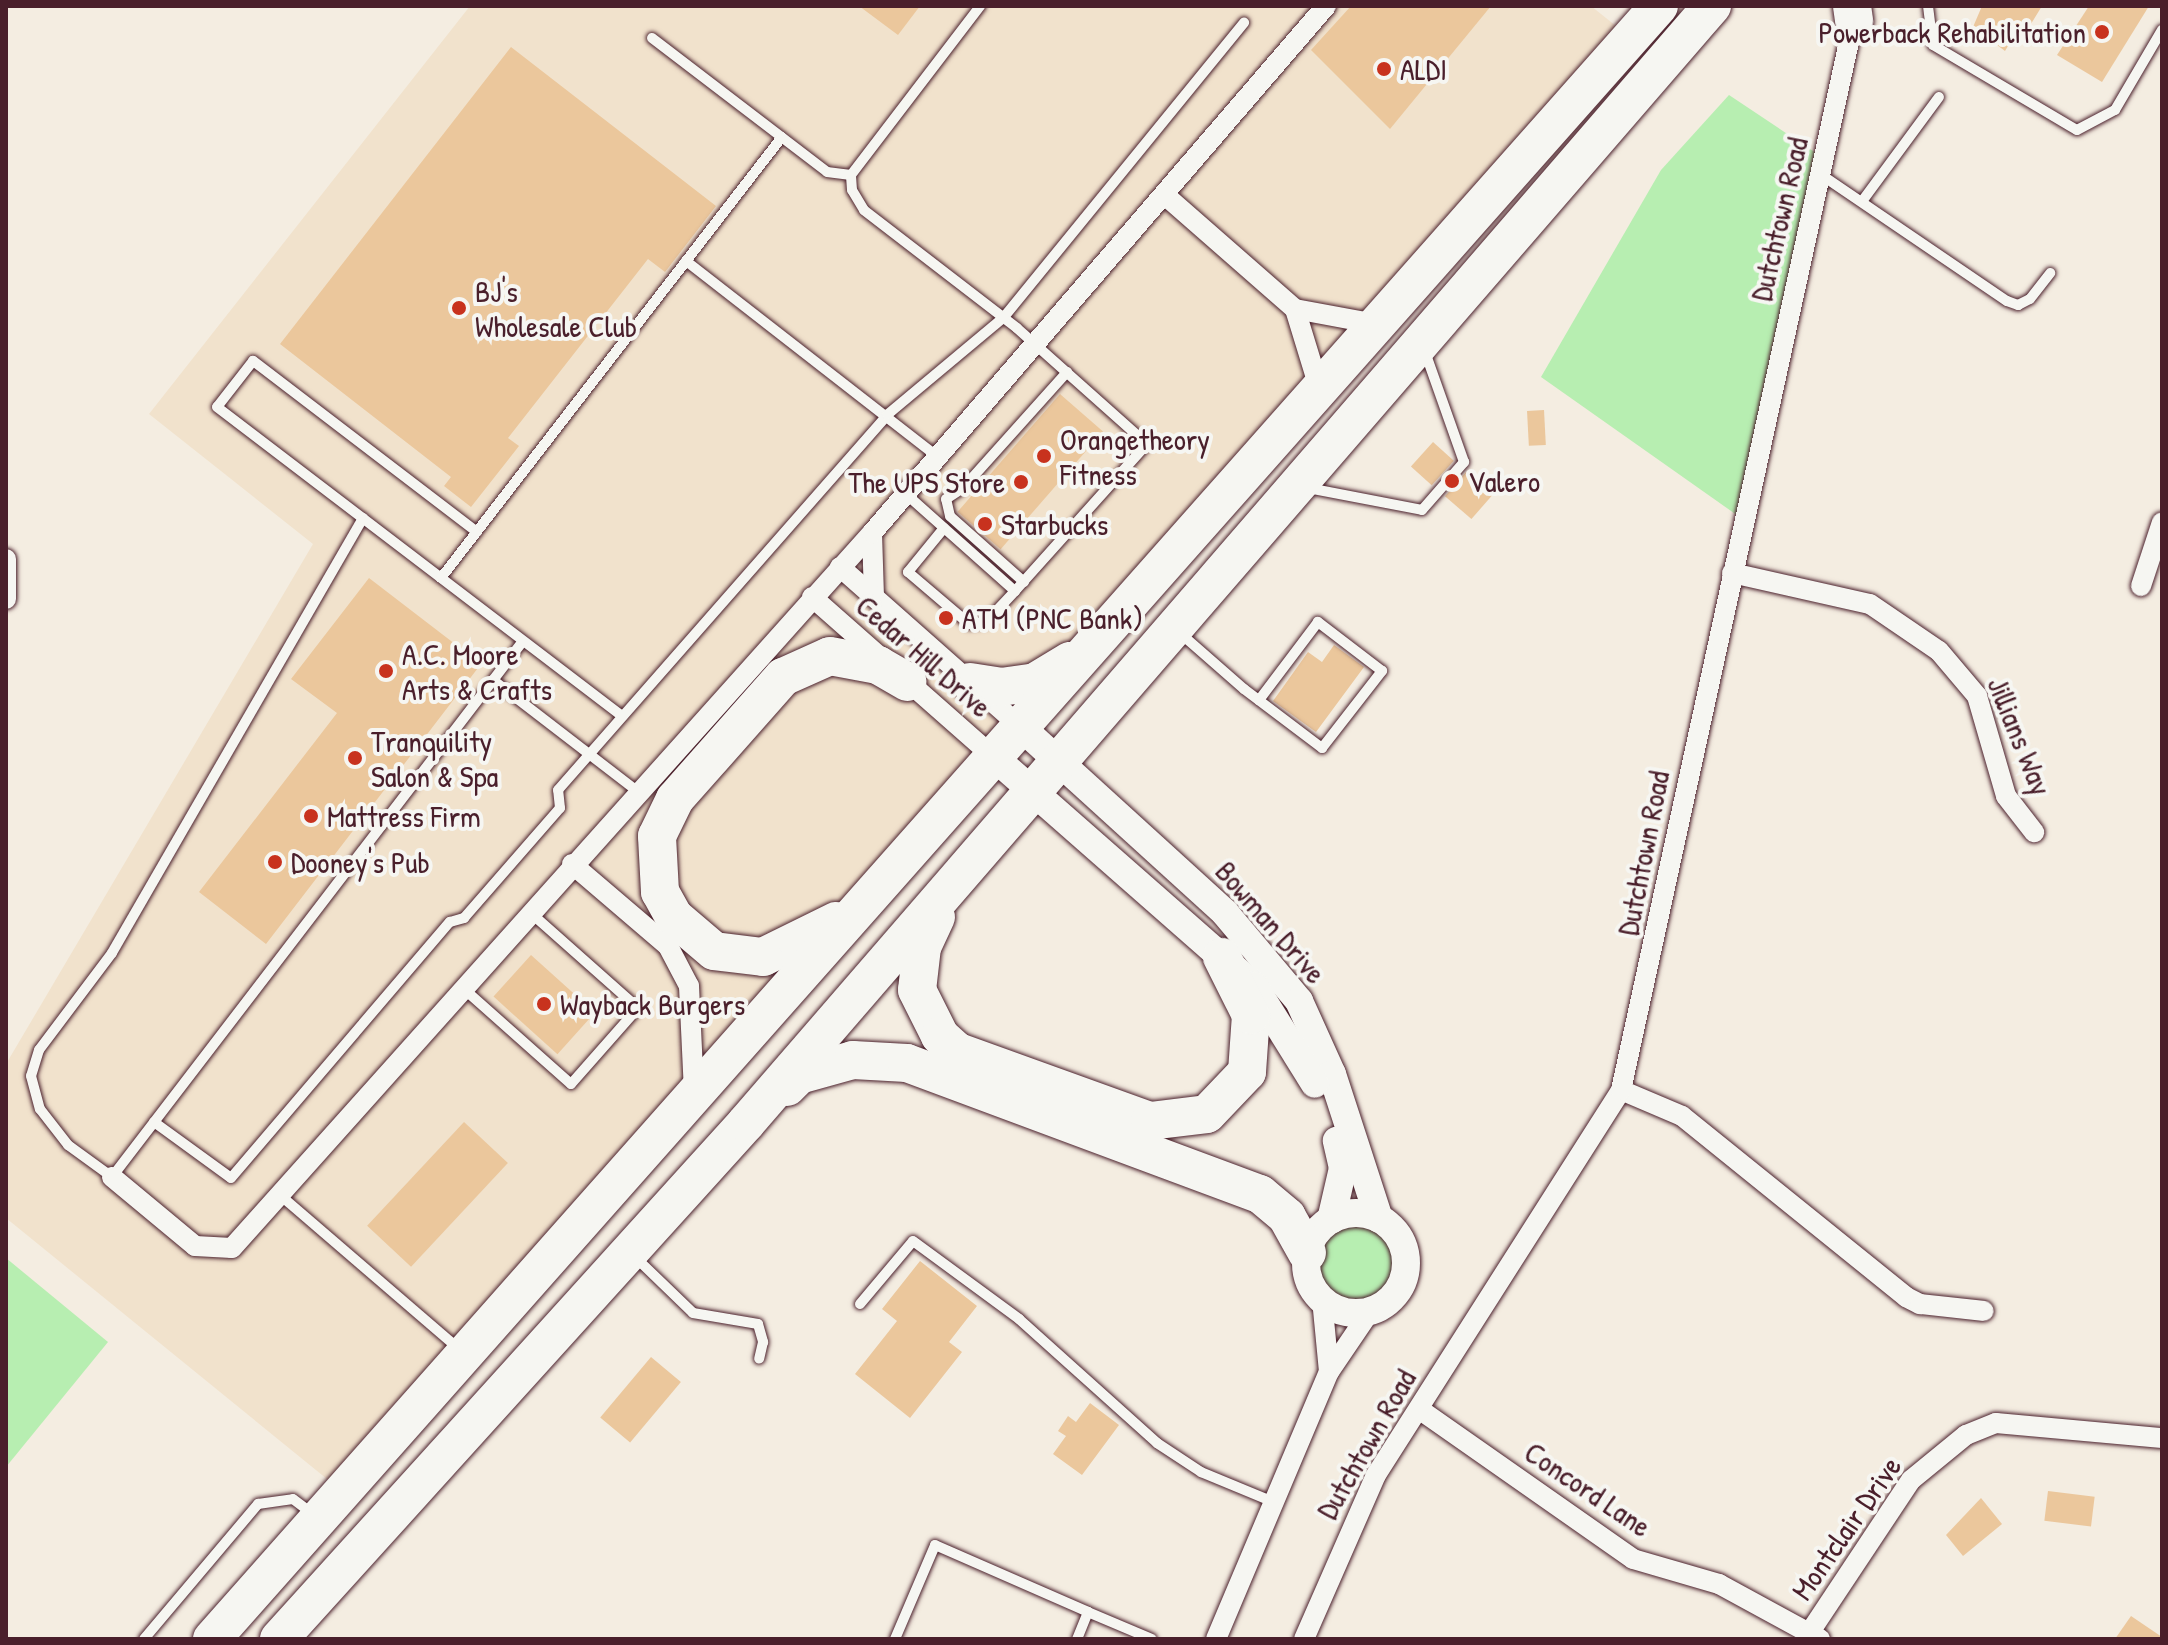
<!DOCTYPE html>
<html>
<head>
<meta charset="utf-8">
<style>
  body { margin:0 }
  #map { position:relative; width:2168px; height:1645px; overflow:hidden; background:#f4ede1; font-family:"Patrick Hand",sans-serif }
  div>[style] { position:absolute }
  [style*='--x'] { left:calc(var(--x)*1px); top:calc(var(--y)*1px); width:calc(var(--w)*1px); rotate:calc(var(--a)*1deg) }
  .built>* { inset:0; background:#f1e2cc }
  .green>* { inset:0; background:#b7eeb1 }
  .round { border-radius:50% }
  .building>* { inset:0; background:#ebc79c; transform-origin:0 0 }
  .roads { filter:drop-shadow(0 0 2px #4a1f2b) drop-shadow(0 0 2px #4a1f2b) }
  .lane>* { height:10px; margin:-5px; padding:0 5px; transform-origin:5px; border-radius:5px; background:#f6f6f2 }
  .street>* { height:20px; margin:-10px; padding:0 10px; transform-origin:10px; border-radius:10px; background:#f6f6f2 }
  .secondary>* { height:28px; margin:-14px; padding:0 14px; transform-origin:14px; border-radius:14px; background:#f6f6f2 }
  .secondary>.ring { margin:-14px; padding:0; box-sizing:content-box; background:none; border:28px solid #f6f6f2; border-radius:50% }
  .highway>* { height:38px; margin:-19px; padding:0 19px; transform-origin:19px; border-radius:19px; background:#f6f6f2 }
  .dots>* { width:22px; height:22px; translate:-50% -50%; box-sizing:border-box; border:4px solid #f6f6f2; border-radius:50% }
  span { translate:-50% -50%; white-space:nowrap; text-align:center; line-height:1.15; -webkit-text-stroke:8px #f6f6f2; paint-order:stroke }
  .poi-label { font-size:30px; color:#4a1f2b }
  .right { translate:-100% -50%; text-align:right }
  .left { translate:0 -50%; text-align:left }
  .street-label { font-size:30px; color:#4a1f2b }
  .frame { position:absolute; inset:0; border:8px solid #4a1f2b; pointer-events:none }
</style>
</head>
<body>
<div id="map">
  <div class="built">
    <i style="clip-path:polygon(470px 6px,1591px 6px,1631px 38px,343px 1492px,6px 1218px,6px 1064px,313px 544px,149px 414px)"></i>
  </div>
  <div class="green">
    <i style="clip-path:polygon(1729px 95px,1819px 155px,1741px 518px,1541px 377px,1661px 170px)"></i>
    <i class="round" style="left:1307px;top:1213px;width:100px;height:100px"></i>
    <i style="clip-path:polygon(6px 1258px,108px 1342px,6px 1467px)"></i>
  </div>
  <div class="building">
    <i style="clip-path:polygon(859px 6px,920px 6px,898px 35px)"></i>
    <i style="clip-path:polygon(1351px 6px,1491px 6px,1390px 129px,1311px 50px)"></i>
    <i style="clip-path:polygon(1982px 6px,2042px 6px,2018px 45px,2011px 41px,2005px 51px,1973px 27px)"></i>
    <i style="clip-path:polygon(2089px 6px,2149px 6px,2102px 82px,2057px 55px)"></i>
    <i style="clip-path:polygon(511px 47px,716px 206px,665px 272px,648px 259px,508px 438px,519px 446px,471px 507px,444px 486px,451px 477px,280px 344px)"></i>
    <i style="left:1060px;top:394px;width:57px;height:156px;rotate:41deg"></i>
    <i style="left:1544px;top:410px;width:35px;height:17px;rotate:87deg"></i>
    <i style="left:1433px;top:442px;width:28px;height:33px;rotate:42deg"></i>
    <i style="left:1466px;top:472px;width:35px;height:32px;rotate:41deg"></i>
    <i style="clip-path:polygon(369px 578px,481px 664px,266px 944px,199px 892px,337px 713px,291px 679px)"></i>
    <i style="clip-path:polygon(1334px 645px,1364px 667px,1316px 732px,1273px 701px,1308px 652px,1322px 662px)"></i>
    <i style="left:531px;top:955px;width:86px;height:56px;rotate:42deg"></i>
    <i style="left:464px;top:1122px;width:60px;height:142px;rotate:43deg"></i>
    <i style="clip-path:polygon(920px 1261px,977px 1306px,949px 1342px,962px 1352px,910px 1418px,855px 1374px,897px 1321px,882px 1309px)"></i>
    <i style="left:651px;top:1357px;width:39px;height:79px;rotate:40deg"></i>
    <i style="clip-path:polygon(1090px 1403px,1119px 1425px,1082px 1475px,1053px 1454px,1066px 1436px,1058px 1431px,1068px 1416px,1076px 1422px)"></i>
    <i style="left:2048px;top:1491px;width:47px;height:30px;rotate:7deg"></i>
    <i style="clip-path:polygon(1981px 1498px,2002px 1524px,1963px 1556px,1946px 1535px)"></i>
    <i style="clip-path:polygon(2131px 1616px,2162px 1637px,2162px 1639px,2115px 1639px)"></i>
  </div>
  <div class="roads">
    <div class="lane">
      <i style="--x:1928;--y:6;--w:39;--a:83"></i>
      <i style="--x:1933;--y:45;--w:167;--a:30.6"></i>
      <i style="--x:2077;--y:130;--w:43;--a:-27.8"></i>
      <i style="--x:2115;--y:110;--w:93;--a:-59.6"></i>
      <i style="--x:652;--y:38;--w:220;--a:37.4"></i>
      <i style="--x:827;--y:172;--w:24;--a:7"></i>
      <i style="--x:1820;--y:174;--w:226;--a:34.2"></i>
      <i style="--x:2007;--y:301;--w:12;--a:20"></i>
      <i style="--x:2018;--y:305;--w:13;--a:-27"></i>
      <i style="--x:2030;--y:299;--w:33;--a:-52"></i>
      <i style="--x:1863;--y:200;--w:128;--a:-53.6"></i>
      <i style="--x:686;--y:261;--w:319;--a:37.9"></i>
      <i style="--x:1308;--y:488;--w:116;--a:10.9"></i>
      <i style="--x:1422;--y:510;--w:64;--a:-48.8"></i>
      <i style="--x:1464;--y:462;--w:117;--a:-109.5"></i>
      <i style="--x:906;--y:494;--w:146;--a:41.7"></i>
      <i style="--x:1015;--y:591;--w:198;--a:-48.1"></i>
      <i style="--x:1147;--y:444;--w:174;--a:-138.3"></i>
      <i style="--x:1017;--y:328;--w:193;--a:-142.4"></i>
      <i style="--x:864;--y:210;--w:23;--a:-121"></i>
      <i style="--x:852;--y:190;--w:15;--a:-94"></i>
      <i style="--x:851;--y:175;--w:213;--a:-52.6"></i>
      <i style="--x:363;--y:518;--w:502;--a:119.99"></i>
      <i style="--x:112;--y:953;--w:121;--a:127"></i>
      <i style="--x:39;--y:1050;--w:27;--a:107"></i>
      <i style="--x:31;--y:1076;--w:34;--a:75"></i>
      <i style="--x:40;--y:1109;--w:46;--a:52.1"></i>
      <i style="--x:68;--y:1145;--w:54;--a:36"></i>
      <i style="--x:112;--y:1177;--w:675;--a:-52.52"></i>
      <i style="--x:944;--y:528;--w:57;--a:129.3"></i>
      <i style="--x:908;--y:572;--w:80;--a:40.4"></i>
      <i style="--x:969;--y:624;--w:17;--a:-7"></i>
      <i style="--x:986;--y:622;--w:42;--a:-46.9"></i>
      <i style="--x:477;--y:532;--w:282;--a:-142.6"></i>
      <i style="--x:253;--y:361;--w:58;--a:128"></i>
      <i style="--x:217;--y:407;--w:509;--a:37.34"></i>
      <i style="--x:441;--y:578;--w:557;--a:-52.29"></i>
      <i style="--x:1024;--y:582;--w:99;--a:-138.3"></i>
      <i style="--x:950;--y:516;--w:17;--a:-103"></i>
      <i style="--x:946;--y:499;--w:20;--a:-33"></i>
      <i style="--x:963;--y:488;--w:156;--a:-48.1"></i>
      <i style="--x:1180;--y:633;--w:85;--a:41.2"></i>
      <i style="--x:1244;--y:689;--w:98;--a:37.1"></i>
      <i style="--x:1322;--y:748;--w:98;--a:-52.1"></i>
      <i style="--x:1382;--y:671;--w:81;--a:-142.6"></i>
      <i style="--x:1318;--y:622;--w:98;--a:127.1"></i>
      <i style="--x:493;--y:680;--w:182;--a:37.6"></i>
      <i style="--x:464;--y:989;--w:143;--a:41.6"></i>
      <i style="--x:571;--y:1084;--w:101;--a:-48.6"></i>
      <i style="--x:638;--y:1008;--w:144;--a:-138.4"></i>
      <i style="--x:154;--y:1122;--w:95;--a:36"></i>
      <i style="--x:231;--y:1178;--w:337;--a:-49.5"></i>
      <i style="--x:450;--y:922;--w:15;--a:-16"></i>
      <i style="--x:464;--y:918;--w:146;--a:-48.9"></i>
      <i style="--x:560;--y:808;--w:18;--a:-96"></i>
      <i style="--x:558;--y:790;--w:499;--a:-48.7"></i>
      <i style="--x:887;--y:415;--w:153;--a:-39.9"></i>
      <i style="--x:1004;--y:317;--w:380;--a:-50.8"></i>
      <i style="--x:280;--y:1195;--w:238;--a:40.7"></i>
      <i style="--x:633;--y:1255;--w:83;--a:44"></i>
      <i style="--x:693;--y:1313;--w:66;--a:9.6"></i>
      <i style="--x:758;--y:1324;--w:19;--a:74"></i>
      <i style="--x:763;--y:1342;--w:17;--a:103"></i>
      <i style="--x:860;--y:1304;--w:82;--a:-49.9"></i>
      <i style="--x:913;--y:1241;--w:132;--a:36.3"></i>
      <i style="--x:1019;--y:1319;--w:186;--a:41.9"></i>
      <i style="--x:1157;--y:1443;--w:53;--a:33.4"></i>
      <i style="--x:1201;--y:1472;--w:81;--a:22.5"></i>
      <i style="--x:1088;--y:1612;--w:69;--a:22.9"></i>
      <i style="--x:144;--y:1639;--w:177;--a:-49.8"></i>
      <i style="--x:258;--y:1504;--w:35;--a:-8"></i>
      <i style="--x:293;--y:1499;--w:26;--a:37"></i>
      <i style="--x:895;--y:1639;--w:102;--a:-66.9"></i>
      <i style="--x:935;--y:1545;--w:167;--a:23.6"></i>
      <i style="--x:1088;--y:1612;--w:29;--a:112"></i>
    </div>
    <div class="street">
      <i style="--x:1167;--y:197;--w:170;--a:41.2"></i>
      <i style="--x:1295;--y:309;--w:86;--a:73"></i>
      <i style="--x:1295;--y:309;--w:87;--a:10.5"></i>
      <i style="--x:872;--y:533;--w:64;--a:88.2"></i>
      <i style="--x:6;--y:559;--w:40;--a:90"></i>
      <i style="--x:840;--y:567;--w:243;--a:41.5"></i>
      <i style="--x:1732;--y:573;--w:141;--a:12.7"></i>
      <i style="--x:1870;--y:604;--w:83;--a:34.3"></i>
      <i style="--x:1939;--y:651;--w:59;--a:49.8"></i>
      <i style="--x:1977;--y:696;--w:104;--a:73.8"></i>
      <i style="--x:2006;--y:796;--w:46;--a:52.1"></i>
      <i style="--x:2141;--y:586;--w:67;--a:-71.8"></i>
      <i style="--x:812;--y:597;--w:245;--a:41.4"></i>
      <i style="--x:572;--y:864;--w:126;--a:40.5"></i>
      <i style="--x:668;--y:946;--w:45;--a:62.3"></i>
      <i style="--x:689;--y:986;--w:108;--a:87.3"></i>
      <i style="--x:1621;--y:1090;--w:66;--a:23.1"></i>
      <i style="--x:1682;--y:1116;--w:288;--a:38.9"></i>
      <i style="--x:1906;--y:1297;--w:16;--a:27"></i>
      <i style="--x:1920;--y:1304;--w:64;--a:6.2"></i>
      <i style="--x:112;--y:1177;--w:108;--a:39.7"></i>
      <i style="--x:195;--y:1246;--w:37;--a:3"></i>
      <i style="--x:232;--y:1248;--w:960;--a:-48.17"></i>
      <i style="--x:872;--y:533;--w:696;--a:-49.26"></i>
      <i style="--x:1322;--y:1299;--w:73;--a:84.5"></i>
      <i style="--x:1419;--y:1409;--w:261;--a:35"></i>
      <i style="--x:1633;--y:1559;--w:90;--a:16.2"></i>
      <i style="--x:1719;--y:1584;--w:115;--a:28.6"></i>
      <i style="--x:1810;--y:1632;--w:182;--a:-56.4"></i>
      <i style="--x:1911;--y:1480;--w:71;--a:-39.3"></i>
      <i style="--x:1966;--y:1435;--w:32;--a:-22"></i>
      <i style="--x:1996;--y:1423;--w:167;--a:5.2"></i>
      <i style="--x:1216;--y:1639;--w:290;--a:-67.1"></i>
      <i style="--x:1329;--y:1372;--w:75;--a:-55.9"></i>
      <i style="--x:1304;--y:1639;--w:179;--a:-66.3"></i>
      <i style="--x:1376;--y:1475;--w:456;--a:-57.5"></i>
      <i style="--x:1621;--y:1090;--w:1101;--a:-77.73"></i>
    </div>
    <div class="secondary">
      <i style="--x:1022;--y:728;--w:275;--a:42.3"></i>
      <i style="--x:1225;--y:913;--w:115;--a:49.9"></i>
      <i style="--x:1299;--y:1001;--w:80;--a:65.7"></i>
      <i style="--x:1332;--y:1074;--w:152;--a:72"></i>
      <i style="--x:996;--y:759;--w:344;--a:41.3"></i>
      <i style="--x:1254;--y:986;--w:115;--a:58.1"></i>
      <i class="ring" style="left:1306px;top:1213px;width:72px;height:72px"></i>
      <i style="--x:1331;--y:1220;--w:53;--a:-77"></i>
      <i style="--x:1343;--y:1168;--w:28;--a:-103"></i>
    </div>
    <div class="highway">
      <i style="--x:1852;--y:6;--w:15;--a:82"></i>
      <i style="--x:970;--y:682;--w:31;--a:9"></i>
      <i style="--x:1001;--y:687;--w:34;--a:-8"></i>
      <i style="--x:1035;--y:682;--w:41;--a:-31"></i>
      <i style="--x:936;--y:917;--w:33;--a:115"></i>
      <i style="--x:922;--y:947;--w:43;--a:96.6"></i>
      <i style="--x:917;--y:990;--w:51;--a:63.4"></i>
      <i style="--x:940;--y:1036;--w:24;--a:42"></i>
      <i style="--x:958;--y:1052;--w:204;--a:19.8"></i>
      <i style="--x:1150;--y:1121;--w:57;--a:-7"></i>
      <i style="--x:1207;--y:1114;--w:58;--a:-46.4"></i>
      <i style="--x:1247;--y:1072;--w:57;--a:-86"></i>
      <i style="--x:1251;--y:1015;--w:65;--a:-116.6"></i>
      <i style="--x:836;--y:921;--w:81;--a:153.7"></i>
      <i style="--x:763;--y:957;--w:49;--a:-173"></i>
      <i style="--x:714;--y:951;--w:52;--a:-139.6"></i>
      <i style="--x:674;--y:917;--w:29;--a:-119"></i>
      <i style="--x:660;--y:892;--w:56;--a:-93.1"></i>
      <i style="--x:657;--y:836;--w:41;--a:-64.1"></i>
      <i style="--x:675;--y:799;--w:163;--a:-48.5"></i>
      <i style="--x:783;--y:677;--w:51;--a:-24.1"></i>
      <i style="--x:830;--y:656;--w:49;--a:10.6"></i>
      <i style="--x:878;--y:665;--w:34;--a:30"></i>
      <i style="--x:787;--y:1087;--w:17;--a:-45"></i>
      <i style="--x:799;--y:1075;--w:56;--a:-15.5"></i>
      <i style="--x:853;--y:1060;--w:54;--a:3.2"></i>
      <i style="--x:907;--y:1063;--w:377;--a:20.4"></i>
      <i style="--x:1260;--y:1194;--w:35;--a:40"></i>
      <i style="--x:1287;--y:1217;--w:41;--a:60.9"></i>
      <i style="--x:212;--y:1639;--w:2182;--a:-48.46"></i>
      <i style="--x:279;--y:1639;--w:696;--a:-47.85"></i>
      <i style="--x:746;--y:1123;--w:1477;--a:-49.15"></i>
    </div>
  </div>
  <div class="dots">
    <i style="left:2102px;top:32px;background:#c8321e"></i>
    <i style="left:1384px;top:69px;background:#c8321e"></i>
    <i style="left:459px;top:308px;background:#c8321e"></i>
    <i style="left:1044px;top:456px;background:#c8321e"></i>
    <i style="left:1452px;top:481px;background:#c8321e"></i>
    <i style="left:1021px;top:482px;background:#c8321e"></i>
    <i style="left:985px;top:524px;background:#c8321e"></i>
    <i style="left:946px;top:618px;background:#c8321e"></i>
    <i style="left:386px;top:671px;background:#c8321e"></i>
    <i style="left:355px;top:758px;background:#c8321e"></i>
    <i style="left:311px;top:816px;background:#c8321e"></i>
    <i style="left:275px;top:862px;background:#c8321e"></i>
    <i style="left:544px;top:1004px;background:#c8321e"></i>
  </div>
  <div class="poi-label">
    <span class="right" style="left:2086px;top:32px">Powerback Rehabilitation</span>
    <span class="left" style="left:1400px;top:69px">ALDI</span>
    <span class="left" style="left:475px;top:308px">BJ's<br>Wholesale Club</span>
    <span class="left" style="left:1060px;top:456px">Orangetheory<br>Fitness</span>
    <span class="left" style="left:1468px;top:481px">Valero</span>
    <span class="right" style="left:1005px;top:482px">The UPS Store</span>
    <span class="left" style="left:1001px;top:524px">Starbucks</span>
    <span class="left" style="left:962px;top:618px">ATM (PNC Bank)</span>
    <span class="left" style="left:402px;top:671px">A.C. Moore<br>Arts &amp; Crafts</span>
    <span class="left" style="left:371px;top:758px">Tranquility<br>Salon &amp; Spa</span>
    <span class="left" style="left:327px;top:816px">Mattress Firm</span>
    <span class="left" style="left:291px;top:862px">Dooney's Pub</span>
    <span class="left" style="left:560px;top:1004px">Wayback Burgers</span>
  </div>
  <div class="street-label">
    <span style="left:1779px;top:219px;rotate:-77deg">Dutchtown Road</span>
    <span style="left:924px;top:656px;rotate:41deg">Cedar Hill Drive</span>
    <span style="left:2020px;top:736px;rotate:68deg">Jillians Way</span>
    <span style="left:1643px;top:853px;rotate:-79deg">Dutchtown Road</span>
    <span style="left:1271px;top:922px;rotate:49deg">Bowman Drive</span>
    <span style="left:1366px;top:1444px;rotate:-60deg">Dutchtown Road</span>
    <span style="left:1588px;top:1489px;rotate:34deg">Concord Lane</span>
    <span style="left:1846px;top:1528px;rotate:-55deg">Montclair Drive</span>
  </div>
  <div class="frame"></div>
</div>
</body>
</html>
